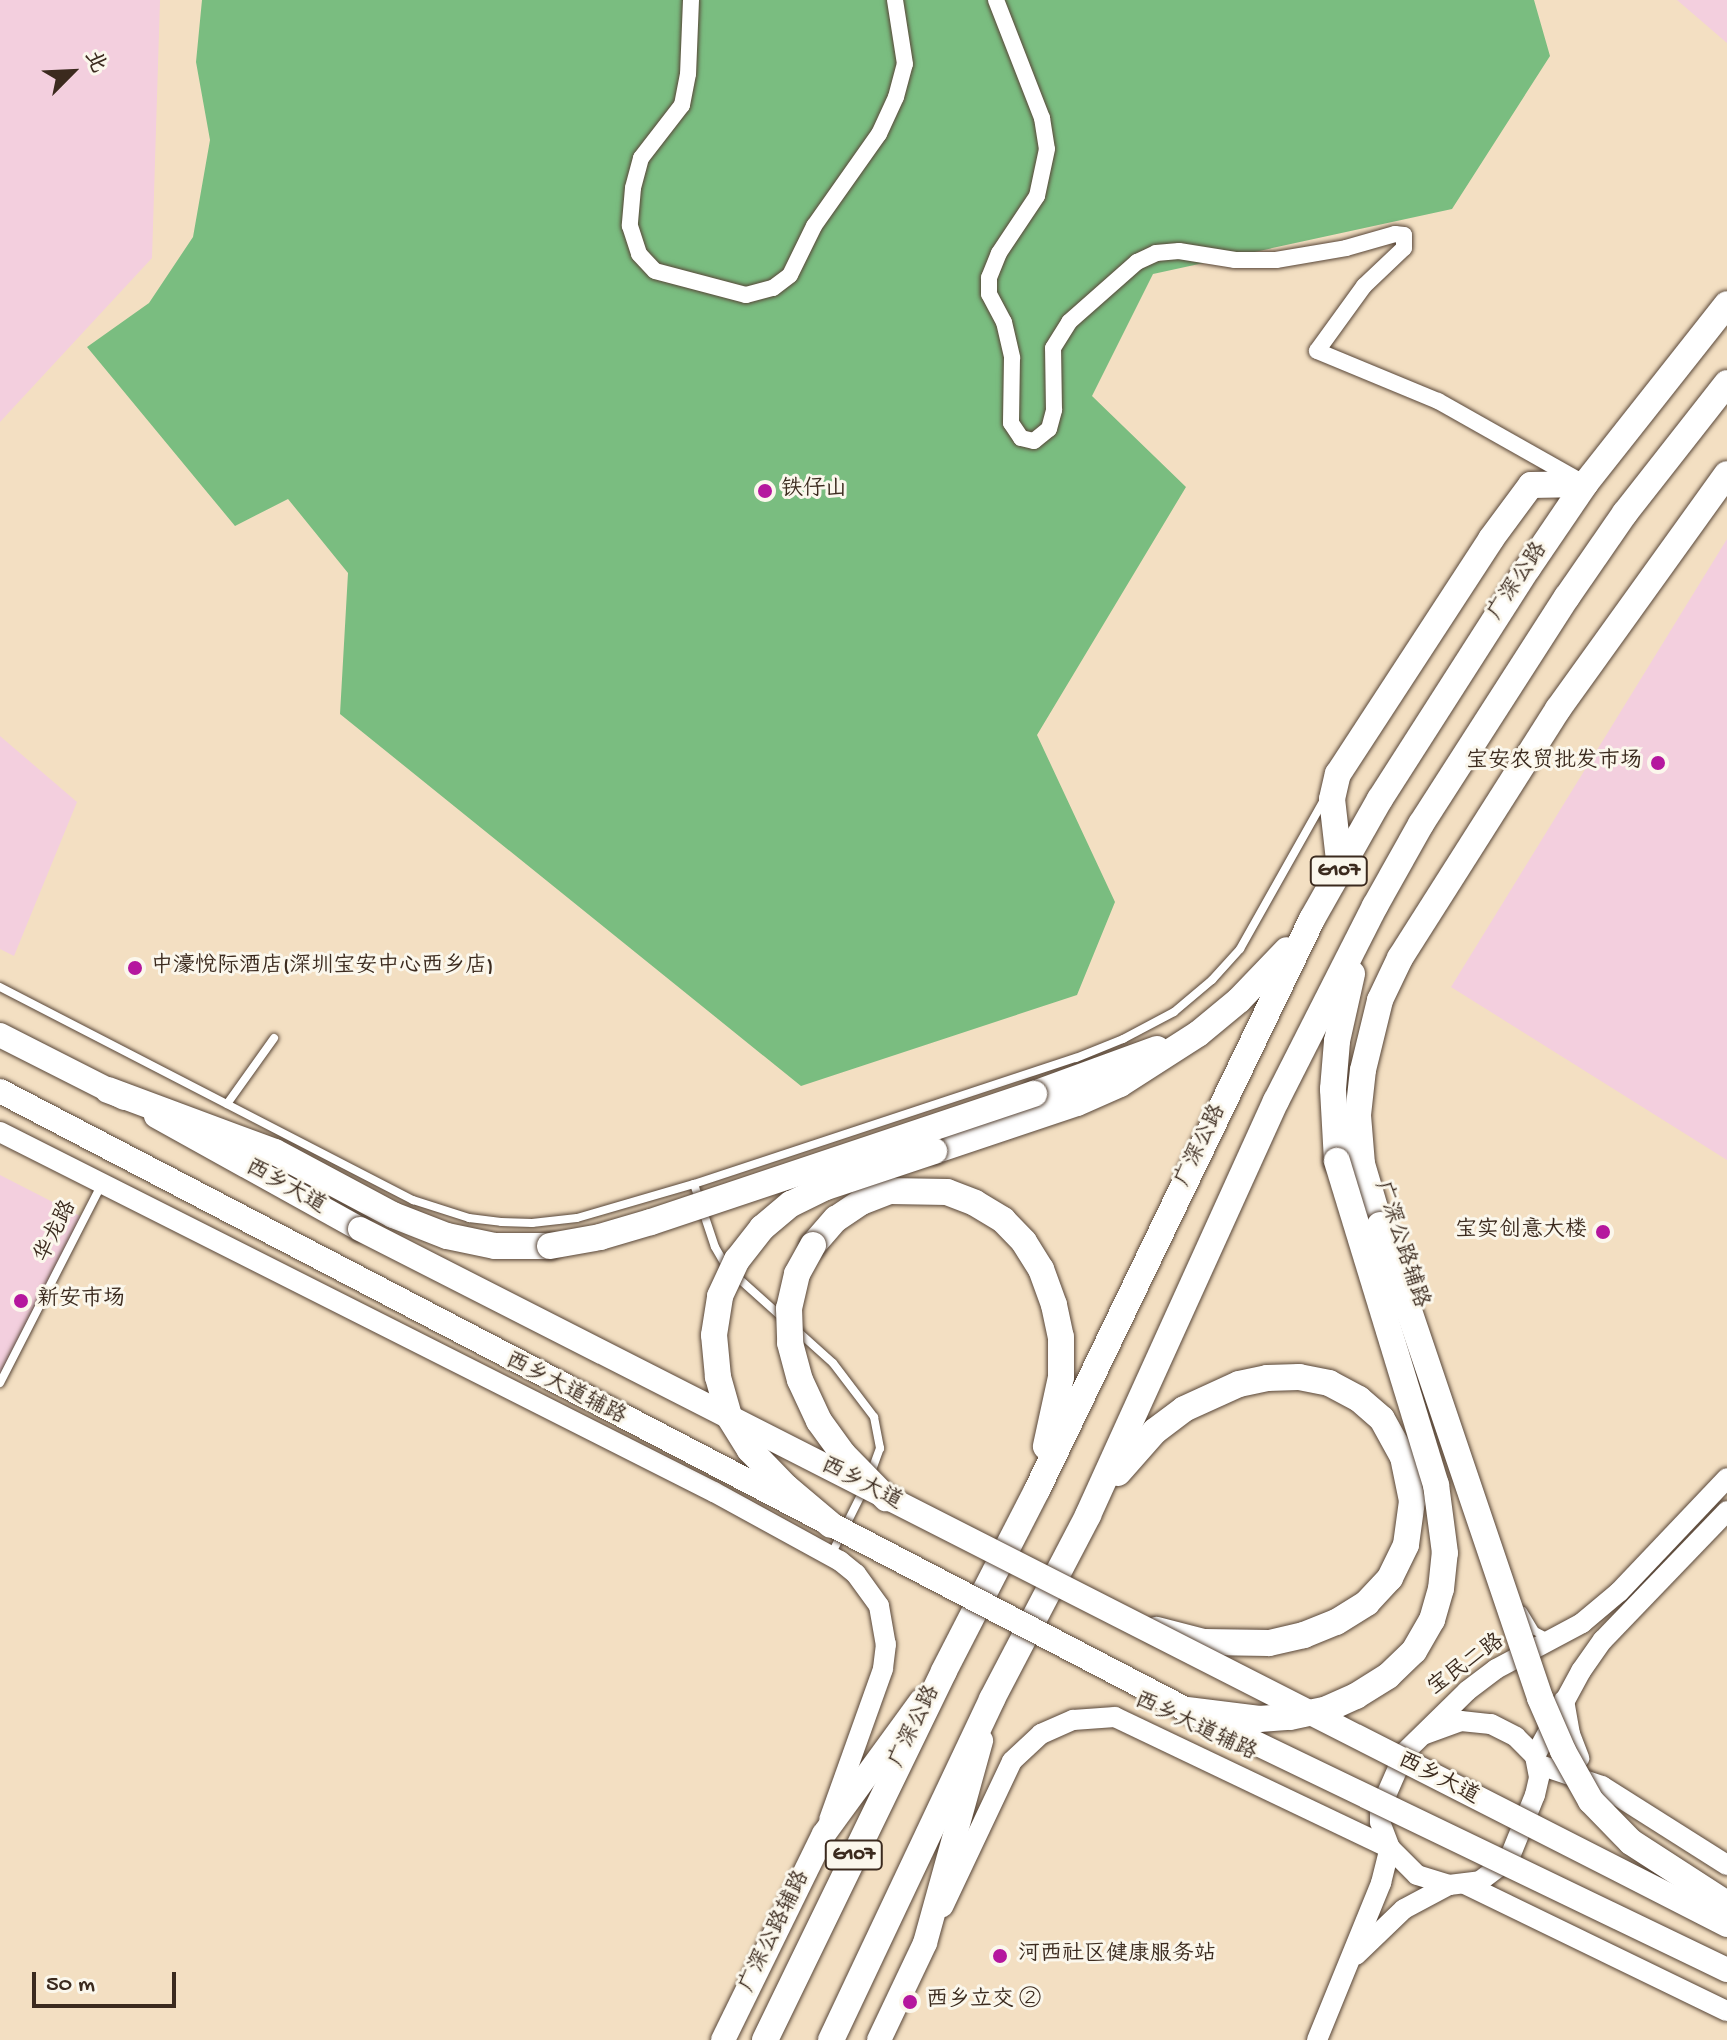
<!DOCTYPE html>
<html>
<head>
<meta charset="utf-8">
<style>
  body { margin:0 }
  #map { position:relative; width:1727px; height:2040px; overflow:hidden; background:#f3dfc2; font-family:"Gochi Hand","LXGW WenKai TC",sans-serif }
  div>[style] { position:absolute }
  [style*='--x'] { left:calc(var(--x)*1px); top:calc(var(--y)*1px); width:calc(var(--w)*1px); rotate:calc(var(--a)*1deg) }
  .built>* { inset:0; background:#f3cfde }
  .forest>* { inset:0; background:#7abd80 }
  .roads { filter:drop-shadow(0 0 2px #574537) drop-shadow(0 0 2px #574537) }
  .service>* { height:8px; margin:-4px; padding:0 4px; transform-origin:4px; border-radius:4px; background:#fff }
  .minor>* { height:16px; margin:-8px; padding:0 8px; transform-origin:8px; border-radius:8px; background:#fff }
  .tertiary>* { height:20px; margin:-10px; padding:0 10px; transform-origin:10px; border-radius:10px; background:#fff }
  .primary>* { height:24px; margin:-12px; padding:0 12px; transform-origin:12px; border-radius:12px; background:#fff }
  .trunk>* { height:26px; margin:-13px; padding:0 13px; transform-origin:13px; border-radius:13px; background:#fff }
  .bridges { filter:drop-shadow(0 0 2px #574537) drop-shadow(0 0 2px #574537) }
  .primary-bridge>* { height:24px; margin:-12px; padding:0 12px; transform-origin:12px; border-radius:12px; background:#fff }
  .trunk-bridge>* { height:26px; margin:-13px; padding:0 13px; transform-origin:13px; border-radius:13px; background:#fff }
  .dots>* { width:22px; height:22px; translate:-50% -50%; box-sizing:border-box; border:4px solid #fbf7ec; border-radius:50% }
  span { translate:-50% -50%; white-space:nowrap; text-align:center; line-height:1.15; -webkit-text-stroke:6px #fbf7ec; paint-order:stroke }
  .shield-label span { padding:2px 6px; background:#fbf7ec; border:2px solid; border-radius:6px; -webkit-text-stroke-width:0 }
  .shield-label { font-size:20px; color:#3b2a1e; font-weight:700 }
  .poi-label { font-size:22px; color:#3b2a1e }
  .left { translate:0 -50%; text-align:left }
  .right { translate:-100% -50%; text-align:right }
  .street-label { font-size:22px; color:#3b2a1e }
  .north { position:absolute; left:32px; top:32px; width:80px; height:80px; -webkit-text-stroke:6px #fbf7ec; paint-order:stroke; rotate:66deg; font-size:22px; font-weight:700; line-height:32px; text-align:center; color:#3b2a1e }
  .north::after { content:''; display:block; margin:auto; width:28px; height:36px; background:#3b2a1e; clip-path:polygon(50% 0,100% 100%,50% 72%,0 100%) }
  .scale { position:absolute; left:32px; top:1972px; width:144px; height:36px; box-sizing:border-box; border:4px solid #3b2a1e; border-top:0; padding-left:10px; font-size:24px; line-height:28px; white-space:nowrap; color:#3b2a1e; -webkit-text-stroke:6px #fbf7ec; paint-order:stroke }
</style>
</head>
<body>
<div id="map">
  <div class="built">
    <i style="clip-path:polygon(0 0,160px 0,152px 258px,0 422px)"></i>
    <i style="clip-path:polygon(1677px 0,1727px 0,1727px 43px)"></i>
    <i style="clip-path:polygon(1727px 539px,1727px 1160px,1451px 987px)"></i>
    <i style="clip-path:polygon(0 736px,77px 802px,14px 956px,0 949px)"></i>
    <i style="clip-path:polygon(0 1175px,84px 1218px,0 1385px)"></i>
  </div>
  <div class="forest">
    <i style="clip-path:polygon(202px 0,1534px 0,1550px 56px,1452px 209px,1153px 274px,1092px 396px,1186px 487px,1037px 735px,1115px 902px,1077px 995px,801px 1086px,340px 714px,348px 573px,288px 499px,235px 526px,87px 347px,149px 303px,193px 237px,210px 140px,196px 62px)"></i>
  </div>
  <div class="roads">
    <div class="service">
      <i style="--x:0;--y:987;--w:465;--a:27.3"></i>
      <i style="--x:413;--y:1200;--w:59;--a:17.8"></i>
      <i style="--x:469;--y:1218;--w:32;--a:7"></i>
      <i style="--x:501;--y:1222;--w:31;--a:2"></i>
      <i style="--x:532;--y:1223;--w:45;--a:-6.3"></i>
      <i style="--x:577;--y:1218;--w:122;--a:-16.2"></i>
      <i style="--x:694;--y:1184;--w:402;--a:-18.3"></i>
      <i style="--x:1076;--y:1058;--w:51;--a:-22"></i>
      <i style="--x:1123;--y:1039;--w:58;--a:-27.9"></i>
      <i style="--x:1174;--y:1012;--w:50;--a:-40.1"></i>
      <i style="--x:1212;--y:980;--w:42;--a:-47.9"></i>
      <i style="--x:1240;--y:949;--w:171;--a:-60.6"></i>
      <i style="--x:227;--y:1104;--w:81;--a:-54.5"></i>
      <i style="--x:694;--y:1184;--w:66;--a:71.6"></i>
      <i style="--x:715;--y:1247;--w:24;--a:60"></i>
      <i style="--x:727;--y:1268;--w:76;--a:41.8"></i>
      <i style="--x:794;--y:1328;--w:52;--a:41.9"></i>
      <i style="--x:833;--y:1363;--w:68;--a:52.8"></i>
      <i style="--x:874;--y:1417;--w:32;--a:79"></i>
      <i style="--x:880;--y:1448;--w:30;--a:110"></i>
      <i style="--x:0;--y:1383;--w:224;--a:-62.9"></i>
      <i style="--x:831;--y:1555;--w:74;--a:-63.4"></i>
      <i style="--x:1523;--y:1611;--w:23;--a:59"></i>
      <i style="--x:1535;--y:1631;--w:15;--a:28"></i>
    </div>
    <div class="minor">
      <i style="--x:691;--y:0;--w:74;--a:92.3"></i>
      <i style="--x:688;--y:74;--w:32;--a:101"></i>
      <i style="--x:682;--y:105;--w:67;--a:127.7"></i>
      <i style="--x:641;--y:158;--w:31;--a:105"></i>
      <i style="--x:633;--y:188;--w:38;--a:95"></i>
      <i style="--x:630;--y:226;--w:29;--a:72"></i>
      <i style="--x:639;--y:254;--w:23;--a:47"></i>
      <i style="--x:655;--y:271;--w:94;--a:14.8"></i>
      <i style="--x:746;--y:295;--w:28;--a:-15"></i>
      <i style="--x:773;--y:288;--w:21;--a:-37"></i>
      <i style="--x:790;--y:275;--w:55;--a:-63.9"></i>
      <i style="--x:814;--y:226;--w:113;--a:-54.8"></i>
      <i style="--x:879;--y:134;--w:41;--a:-65.3"></i>
      <i style="--x:896;--y:97;--w:34;--a:-75"></i>
      <i style="--x:905;--y:64;--w:65;--a:-98.9"></i>
      <i style="--x:996;--y:0;--w:127;--a:68.7"></i>
      <i style="--x:1042;--y:118;--w:31;--a:81"></i>
      <i style="--x:1047;--y:149;--w:48;--a:102"></i>
      <i style="--x:1037;--y:196;--w:69;--a:123.7"></i>
      <i style="--x:999;--y:253;--w:27;--a:112"></i>
      <i style="--x:989;--y:278;--w:16;--a:90"></i>
      <i style="--x:989;--y:294;--w:32;--a:62"></i>
      <i style="--x:1004;--y:322;--w:37;--a:77"></i>
      <i style="--x:1012;--y:358;--w:65;--a:90.9"></i>
      <i style="--x:1011;--y:423;--w:18;--a:56"></i>
      <i style="--x:1021;--y:438;--w:13;--a:13"></i>
      <i style="--x:1034;--y:441;--w:19;--a:-39"></i>
      <i style="--x:1049;--y:429;--w:20;--a:-75"></i>
      <i style="--x:1054;--y:410;--w:62;--a:-90.9"></i>
      <i style="--x:1053;--y:348;--w:31;--a:-58"></i>
      <i style="--x:1069;--y:322;--w:91;--a:-41.4"></i>
      <i style="--x:1137;--y:262;--w:21;--a:-25"></i>
      <i style="--x:1156;--y:253;--w:23;--a:-5"></i>
      <i style="--x:1179;--y:251;--w:57;--a:9.1"></i>
      <i style="--x:1235;--y:260;--w:41;--a:0"></i>
      <i style="--x:1276;--y:260;--w:71;--a:-9.7"></i>
      <i style="--x:1346;--y:248;--w:51;--a:-15.9"></i>
      <i style="--x:1395;--y:234;--w:9;--a:6"></i>
      <i style="--x:1404;--y:235;--w:13;--a:90"></i>
      <i style="--x:1404;--y:248;--w:55;--a:136.5"></i>
      <i style="--x:1364;--y:286;--w:80;--a:125.9"></i>
      <i style="--x:1317;--y:351;--w:131;--a:22.5"></i>
      <i style="--x:1438;--y:401;--w:163;--a:29.4"></i>
    </div>
    <div class="tertiary">
      <i style="--x:0;--y:1132;--w:800;--a:26.76"></i>
      <i style="--x:714;--y:1492;--w:144;--a:28.7"></i>
      <i style="--x:840;--y:1561;--w:21;--a:39"></i>
      <i style="--x:856;--y:1574;--w:39;--a:54"></i>
      <i style="--x:879;--y:1606;--w:39;--a:80"></i>
      <i style="--x:886;--y:1644;--w:25;--a:97"></i>
      <i style="--x:883;--y:1669;--w:160;--a:109.7"></i>
      <i style="--x:1564;--y:1700;--w:35;--a:80"></i>
      <i style="--x:1570;--y:1734;--w:26;--a:69"></i>
      <i style="--x:1425;--y:1734;--w:38;--a:-20"></i>
      <i style="--x:1461;--y:1721;--w:30;--a:6"></i>
      <i style="--x:1491;--y:1724;--w:28;--a:27"></i>
      <i style="--x:1516;--y:1737;--w:27;--a:45"></i>
      <i style="--x:1537;--y:1764;--w:69;--a:18.7"></i>
      <i style="--x:1602;--y:1786;--w:148;--a:32.3"></i>
      <i style="--x:1465;--y:1884;--w:291;--a:25.9"></i>
      <i style="--x:943;--y:1907;--w:161;--a:-64.7"></i>
      <i style="--x:1012;--y:1761;--w:40;--a:-43"></i>
      <i style="--x:1041;--y:1734;--w:35;--a:-24"></i>
      <i style="--x:1073;--y:1720;--w:42;--a:-4.1"></i>
      <i style="--x:1115;--y:1717;--w:305;--a:25.5"></i>
      <i style="--x:1390;--y:1848;--w:38;--a:45"></i>
      <i style="--x:1417;--y:1875;--w:34;--a:17"></i>
      <i style="--x:1356;--y:1955;--w:66;--a:-43.8"></i>
      <i style="--x:1404;--y:1909;--w:51;--a:-28.1"></i>
      <i style="--x:1449;--y:1885;--w:31;--a:-7"></i>
      <i style="--x:1480;--y:1881;--w:36;--a:-37"></i>
      <i style="--x:1509;--y:1859;--w:69;--a:-67.9"></i>
      <i style="--x:1535;--y:1795;--w:18;--a:-77"></i>
      <i style="--x:1539;--y:1777;--w:21;--a:-101"></i>
      <i style="--x:1535;--y:1756;--w:97;--a:-61.6"></i>
      <i style="--x:1581;--y:1671;--w:38;--a:-55"></i>
      <i style="--x:1603;--y:1640;--w:179;--a:-46.1"></i>
      <i style="--x:1317;--y:2040;--w:170;--a:-67.8"></i>
      <i style="--x:1381;--y:1883;--w:36;--a:-76"></i>
      <i style="--x:1390;--y:1848;--w:28;--a:-111"></i>
      <i style="--x:1380;--y:1822;--w:13;--a:-90"></i>
      <i style="--x:1380;--y:1809;--w:62;--a:-66.3"></i>
      <i style="--x:1405;--y:1752;--w:87;--a:-44.5"></i>
      <i style="--x:1467;--y:1691;--w:36;--a:-37"></i>
      <i style="--x:1496;--y:1669;--w:98;--a:-28.1"></i>
      <i style="--x:1582;--y:1623;--w:48;--a:-40"></i>
      <i style="--x:1619;--y:1592;--w:157;--a:-46.5"></i>
    </div>
    <div class="primary">
      <i style="--x:0;--y:1035;--w:139;--a:26.9"></i>
      <i style="--x:156;--y:1116;--w:233;--a:29"></i>
      <i style="--x:723;--y:2040;--w:229;--a:-63.9"></i>
      <i style="--x:824;--y:1834;--w:165;--a:-53.9"></i>
      <i style="--x:879;--y:2040;--w:107;--a:-64.6"></i>
      <i style="--x:925;--y:1943;--w:210;--a:-74.5"></i>
    </div>
    <div class="trunk">
      <i style="--x:1340;--y:869;--w:70;--a:-96.5"></i>
      <i style="--x:1332;--y:799;--w:26;--a:-77"></i>
      <i style="--x:1338;--y:774;--w:280;--a:-56.9"></i>
      <i style="--x:1491;--y:539;--w:67;--a:-53.5"></i>
      <i style="--x:1531;--y:485;--w:54;--a:-1.1"></i>
      <i style="--x:108;--y:1090;--w:178;--a:20.4"></i>
      <i style="--x:275;--y:1152;--w:134;--a:28.1"></i>
      <i style="--x:393;--y:1215;--w:58;--a:21.3"></i>
      <i style="--x:447;--y:1236;--w:49;--a:11.8"></i>
      <i style="--x:495;--y:1246;--w:55;--a:0"></i>
      <i style="--x:1034;--y:1094;--w:131;--a:-20.1"></i>
      <i style="--x:934;--y:1151;--w:151;--a:-18.6"></i>
      <i style="--x:1077;--y:1103;--w:47;--a:-23.8"></i>
      <i style="--x:1120;--y:1084;--w:93;--a:-32.7"></i>
      <i style="--x:1198;--y:1034;--w:53;--a:-39.7"></i>
      <i style="--x:1239;--y:1000;--w:69;--a:-46.2"></i>
      <i style="--x:1337;--y:1161;--w:72;--a:-93.2"></i>
      <i style="--x:1333;--y:1089;--w:48;--a:-85.2"></i>
      <i style="--x:1337;--y:1041;--w:69;--a:-77.4"></i>
      <i style="--x:1380;--y:1225;--w:64;--a:-106.4"></i>
      <i style="--x:1362;--y:1164;--w:49;--a:-94.7"></i>
      <i style="--x:1358;--y:1115;--w:45;--a:-83.7"></i>
      <i style="--x:1363;--y:1070;--w:72;--a:-76.3"></i>
      <i style="--x:1380;--y:1000;--w:47;--a:-64.5"></i>
      <i style="--x:1400;--y:958;--w:295;--a:-57.6"></i>
      <i style="--x:1558;--y:709;--w:289;--a:-54.3"></i>
      <i style="--x:813;--y:1245;--w:35;--a:-49"></i>
      <i style="--x:836;--y:1219;--w:30;--a:-34"></i>
      <i style="--x:861;--y:1202;--w:31;--a:-21"></i>
      <i style="--x:890;--y:1191;--w:57;--a:1"></i>
      <i style="--x:947;--y:1192;--w:30;--a:21"></i>
      <i style="--x:975;--y:1203;--w:33;--a:31"></i>
      <i style="--x:1003;--y:1220;--w:30;--a:46"></i>
      <i style="--x:1024;--y:1242;--w:32;--a:58"></i>
      <i style="--x:1041;--y:1269;--w:38;--a:70"></i>
      <i style="--x:1054;--y:1305;--w:33;--a:78"></i>
      <i style="--x:1061;--y:1337;--w:40;--a:90"></i>
      <i style="--x:1061;--y:1377;--w:71;--a:102.3"></i>
      <i style="--x:1118;--y:1473;--w:56;--a:-48.6"></i>
      <i style="--x:1155;--y:1431;--w:36;--a:-37"></i>
      <i style="--x:1184;--y:1409;--w:60;--a:-24.4"></i>
      <i style="--x:1239;--y:1384;--w:29;--a:-12"></i>
      <i style="--x:1267;--y:1378;--w:32;--a:-2"></i>
      <i style="--x:1299;--y:1377;--w:31;--a:11"></i>
      <i style="--x:1329;--y:1383;--w:34;--a:28"></i>
      <i style="--x:1359;--y:1399;--w:30;--a:41"></i>
      <i style="--x:1382;--y:1419;--w:43;--a:61.1"></i>
      <i style="--x:1403;--y:1457;--w:45;--a:78.4"></i>
      <i style="--x:1412;--y:1501;--w:44;--a:97.8"></i>
      <i style="--x:1406;--y:1545;--w:37;--a:116"></i>
      <i style="--x:1390;--y:1578;--w:34;--a:133"></i>
      <i style="--x:1367;--y:1603;--w:36;--a:148"></i>
      <i style="--x:1336;--y:1622;--w:35;--a:158"></i>
      <i style="--x:1304;--y:1635;--w:36;--a:167"></i>
      <i style="--x:1269;--y:1643;--w:65;--a:-179.1"></i>
      <i style="--x:1204;--y:1642;--w:49;--a:-165.7"></i>
      <i style="--x:765;--y:2040;--w:410;--a:-64.1"></i>
      <i style="--x:944;--y:1671;--w:203;--a:-62.8"></i>
      <i style="--x:1037;--y:1490;--w:634;--a:-64.28"></i>
      <i style="--x:1312;--y:919;--w:138;--a:-60.5"></i>
      <i style="--x:1380;--y:799;--w:274;--a:-57.4"></i>
      <i style="--x:1528;--y:568;--w:102;--a:-55.8"></i>
      <i style="--x:1585;--y:484;--w:229;--a:-51.7"></i>
      <i style="--x:831;--y:2040;--w:377;--a:-64.7"></i>
      <i style="--x:992;--y:1699;--w:208;--a:-62.4"></i>
      <i style="--x:1088;--y:1515;--w:455;--a:-65.6"></i>
      <i style="--x:1276;--y:1101;--w:219;--a:-63.1"></i>
      <i style="--x:1375;--y:906;--w:94;--a:-60.7"></i>
      <i style="--x:1421;--y:824;--w:270;--a:-57.3"></i>
      <i style="--x:1567;--y:597;--w:102;--a:-55.4"></i>
      <i style="--x:1625;--y:513;--w:165;--a:-51.9"></i>
    </div>
  </div>
  <div class="bridges">
    <div class="primary-bridge">
      <i style="--x:0;--y:1091;--w:1339;--a:27.54"></i>
      <i style="--x:1187;--y:1710;--w:599;--a:25.71"></i>
      <i style="--x:360;--y:1229;--w:1534;--a:26.98"></i>
    </div>
    <div class="trunk-bridge">
      <i style="--x:1380;--y:1225;--w:499;--a:71.3"></i>
      <i style="--x:1540;--y:1698;--w:58;--a:66.5"></i>
      <i style="--x:1563;--y:1751;--w:57;--a:60.8"></i>
      <i style="--x:1591;--y:1801;--w:57;--a:45.7"></i>
      <i style="--x:1631;--y:1842;--w:114;--a:32.9"></i>
      <i style="--x:813;--y:1245;--w:33;--a:119"></i>
      <i style="--x:797;--y:1274;--w:35;--a:103"></i>
      <i style="--x:789;--y:1308;--w:35;--a:88"></i>
      <i style="--x:790;--y:1343;--w:38;--a:75"></i>
      <i style="--x:800;--y:1380;--w:45;--a:65.1"></i>
      <i style="--x:819;--y:1421;--w:41;--a:54"></i>
      <i style="--x:843;--y:1454;--w:62;--a:45.7"></i>
      <i style="--x:550;--y:1246;--w:51;--a:-10.2"></i>
      <i style="--x:600;--y:1237;--w:53;--a:-16.4"></i>
      <i style="--x:651;--y:1222;--w:404;--a:-18.5"></i>
      <i style="--x:831;--y:1525;--w:59;--a:-139.8"></i>
      <i style="--x:786;--y:1487;--w:52;--a:-134.2"></i>
      <i style="--x:750;--y:1450;--w:40;--a:-122"></i>
      <i style="--x:729;--y:1416;--w:41;--a:-105.8"></i>
      <i style="--x:718;--y:1377;--w:42;--a:-95.4"></i>
      <i style="--x:714;--y:1335;--w:39;--a:-81"></i>
      <i style="--x:720;--y:1296;--w:40;--a:-65"></i>
      <i style="--x:737;--y:1260;--w:41;--a:-52"></i>
      <i style="--x:762;--y:1228;--w:38;--a:-40"></i>
      <i style="--x:791;--y:1204;--w:39;--a:-26"></i>
      <i style="--x:826;--y:1187;--w:114;--a:-18.4"></i>
      <i style="--x:1187;--y:1710;--w:73;--a:7.1"></i>
      <i style="--x:1259;--y:1719;--w:31;--a:-4"></i>
      <i style="--x:1290;--y:1717;--w:38;--a:-12"></i>
      <i style="--x:1327;--y:1709;--w:32;--a:-24"></i>
      <i style="--x:1356;--y:1696;--w:38;--a:-32"></i>
      <i style="--x:1388;--y:1676;--w:36;--a:-44"></i>
      <i style="--x:1414;--y:1651;--w:36;--a:-60"></i>
      <i style="--x:1432;--y:1620;--w:32;--a:-74"></i>
      <i style="--x:1441;--y:1589;--w:36;--a:-84"></i>
      <i style="--x:1445;--y:1553;--w:69;--a:-97.5"></i>
      <i style="--x:1436;--y:1485;--w:339;--a:-107"></i>
    </div>
  </div>
  <div class="dots">
    <i style="left:765px;top:491px;background:#b5179e"></i>
    <i style="left:1658px;top:763px;background:#b5179e"></i>
    <i style="left:135px;top:968px;background:#b5179e"></i>
    <i style="left:1603px;top:1232px;background:#b5179e"></i>
    <i style="left:21px;top:1301px;background:#b5179e"></i>
    <i style="left:1000px;top:1956px;background:#b5179e"></i>
    <i style="left:910px;top:2002px;background:#b5179e"></i>
  </div>
  <div class="shield-label">
    <span style="left:1339px;top:871px">G107</span>
    <span style="left:854px;top:1855px">G107</span>
  </div>
  <div class="poi-label">
    <span class="left" style="left:781px;top:491px">铁仔山</span>
    <span class="right" style="left:1642px;top:763px">宝安农贸批发市场</span>
    <span class="left" style="left:151px;top:968px">中濠悦际酒店(深圳宝安中心西乡店)</span>
    <span class="right" style="left:1587px;top:1232px">宝实创意大楼</span>
    <span class="left" style="left:37px;top:1301px">新安市场</span>
    <span class="left" style="left:1018px;top:1956px">河西社区健康服务站</span>
    <span class="left" style="left:926px;top:2002px">西乡立交 ②</span>
  </div>
  <div class="street-label">
    <span style="left:1519px;top:582px;rotate:-56deg">广深公路</span>
    <span style="left:1202px;top:1146px;rotate:-64deg">广深公路</span>
    <span style="left:285px;top:1188px;rotate:29deg">西乡大道</span>
    <span style="left:57px;top:1232px;rotate:-63deg">华龙路</span>
    <span style="left:1400px;top:1245px;rotate:72deg">广深公路辅路</span>
    <span style="left:565px;top:1390px;rotate:27deg">西乡大道辅路</span>
    <span style="left:861px;top:1485px;rotate:27deg">西乡大道</span>
    <span style="left:1467px;top:1666px;rotate:-36deg">宝民二路</span>
    <span style="left:916px;top:1727px;rotate:-64deg">广深公路</span>
    <span style="left:1195px;top:1728px;rotate:25deg">西乡大道辅路</span>
    <span style="left:1438px;top:1780px;rotate:27deg">西乡大道</span>
    <span style="left:776px;top:1932px;rotate:-64deg">广深公路辅路</span>
  </div>
  <div class="north">北</div>
  <div class="scale">50 m</div>
</div>
</body>
</html>
